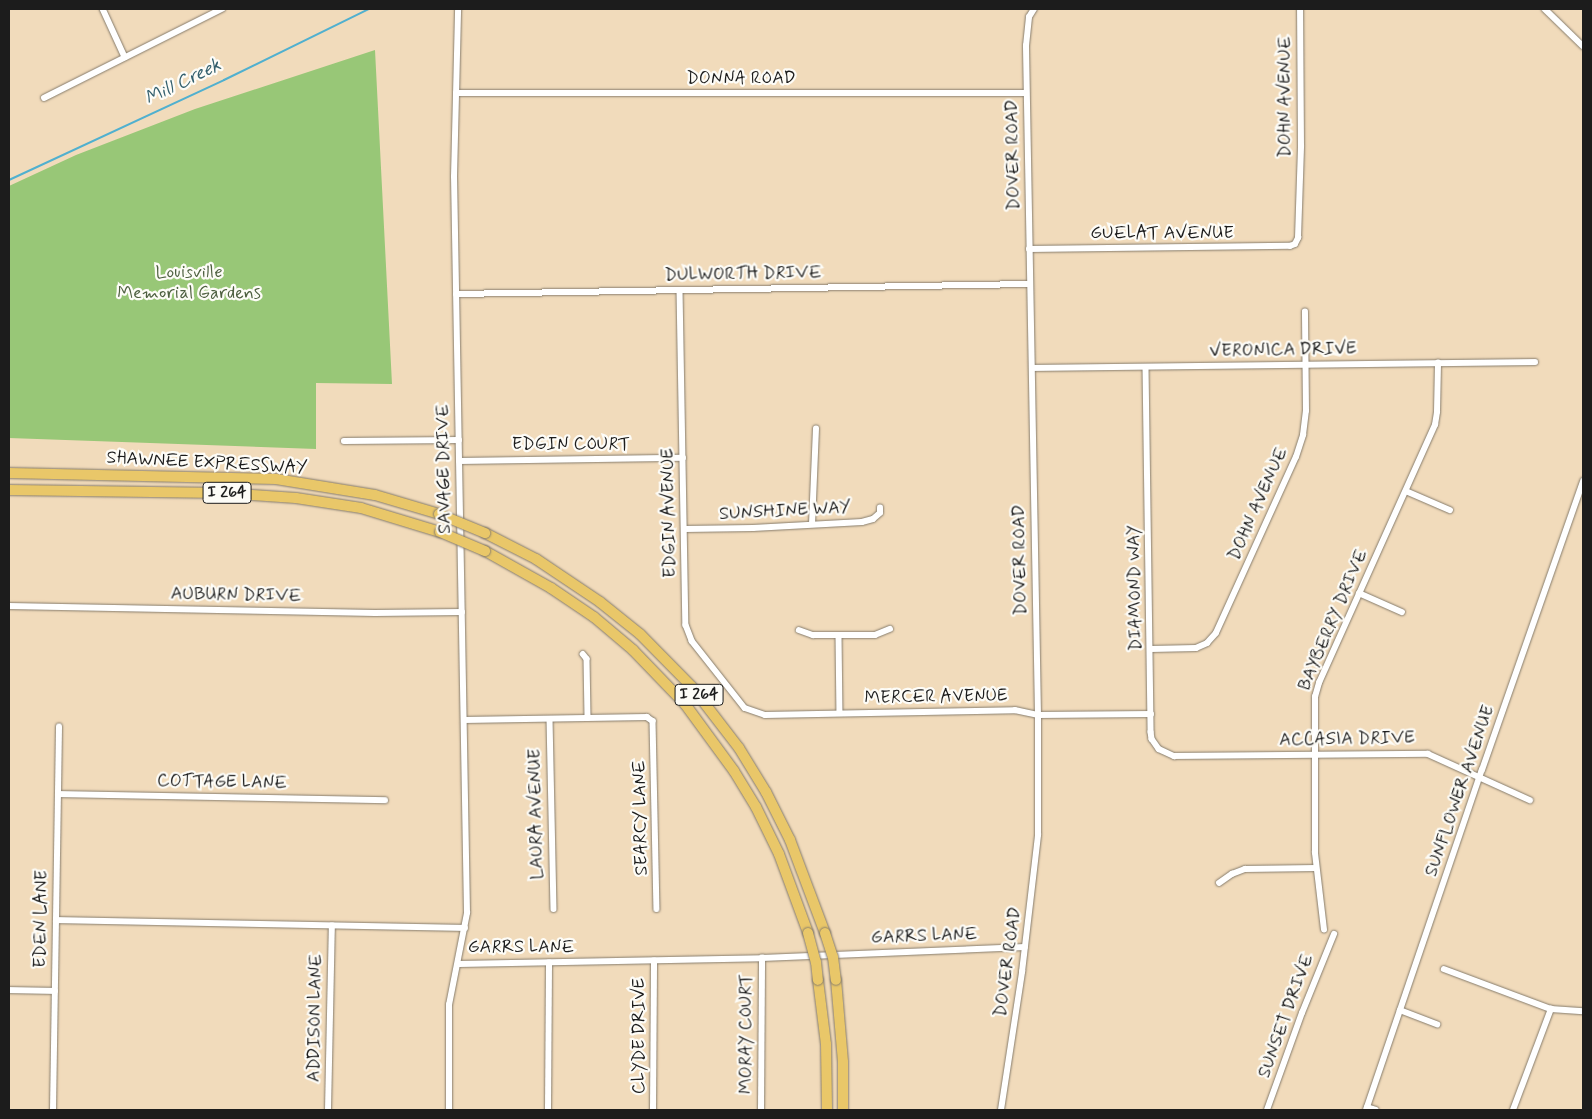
<!DOCTYPE html>
<html>
<head>
<meta charset="utf-8">
<style>
  body { margin:0 }
  #map { position:relative; width:1592px; height:1119px; overflow:hidden; background:#f1dbbb; font-family:Mynerve,sans-serif }
  div>[style] { position:absolute }
  [style*='--x'] { left:calc(var(--x)*1px); top:calc(var(--y)*1px); width:calc(var(--w)*1px); rotate:calc(var(--a)*1deg) }
  .green>* { inset:0; background:#98c777 }
  .stream>* { height:2px; margin:-1px; padding:0 1px; transform-origin:1px; border-radius:1px; background:#50b0cf }
  .roads { filter:drop-shadow(0 0 1px #867c6c) drop-shadow(0 0 1px #867c6c) }
  .minor>* { height:5.5px; margin:-2.75px; padding:0 2.75px; transform-origin:2.75px; border-radius:2.75px; background:#fff }
  .motorway>* { height:10px; margin:-5px; padding:0 5px; transform-origin:5px; border-radius:5px; background:#e9c769 }
  .bridges { filter:drop-shadow(0 0 1px #867c6c) drop-shadow(0 0 1px #867c6c) }
  .motorway-bridge>* { height:10px; margin:-5px; padding:0 5px; transform-origin:5px; border-radius:5px; background:#e9c769 }
  span { translate:-50% -50%; white-space:nowrap; text-align:center; line-height:1.15; -webkit-text-stroke:4.5px #fdfcf7; paint-order:stroke }
  .shield-label span { padding:1px 4px; background:#fdfcf7; border:1px solid; border-radius:4px; -webkit-text-stroke-width:0 }
  .shield-label { font-size:16px; color:#1c1c1c; font-weight:700 }
  .street-label { font-size:18px; color:#1c1c1c }
  .park-label { font-size:18px; color:#4e6040 }
  .water-label { font-size:19px; color:#335f6d; font-style:italic }
  .frame { position:absolute; inset:0; border:10px solid #1c1c1c; pointer-events:none }
</style>
</head>
<body>
<div id="map">
  <div class="green">
    <i style="clip-path:polygon(375px 50px,392px 384px,316px 383px,316px 449px,9px 438px,9px 186px,76px 155px,195px 109px)"></i>
  </div>
  <div class="stream">
    <i style="--x:9;--y:180;--w:237;--a:-24.9"></i>
    <i style="--x:224;--y:80;--w:161;--a:-26.1"></i>
  </div>
  <div class="roads">
    <div class="minor">
      <i style="--x:103;--y:9;--w:53;--a:65.4"></i>
      <i style="--x:1545;--y:9;--w:53;--a:44.2"></i>
      <i style="--x:456;--y:93;--w:570;--a:0"></i>
      <i style="--x:44;--y:98;--w:199;--a:-26.6"></i>
      <i style="--x:1029;--y:249;--w:261;--a:-0.7"></i>
      <i style="--x:1290;--y:246;--w:5;--a:-22"></i>
      <i style="--x:1295;--y:244;--w:7;--a:-63"></i>
      <i style="--x:1298;--y:238;--w:92;--a:-88.1"></i>
      <i style="--x:1301;--y:146;--w:137;--a:-90.4"></i>
      <i style="--x:680;--y:290;--w:335;--a:89"></i>
      <i style="--x:686;--y:625;--w:17;--a:69"></i>
      <i style="--x:692;--y:641;--w:85;--a:51.7"></i>
      <i style="--x:745;--y:708;--w:21;--a:19"></i>
      <i style="--x:765;--y:715;--w:250;--a:-1.1"></i>
      <i style="--x:1015;--y:710;--w:24;--a:12"></i>
      <i style="--x:1038;--y:715;--w:113;--a:-0.5"></i>
      <i style="--x:456;--y:294;--w:574;--a:-1"></i>
      <i style="--x:1146;--y:367;--w:365;--a:89.2"></i>
      <i style="--x:1151;--y:732;--w:7;--a:82"></i>
      <i style="--x:1152;--y:739;--w:12;--a:55"></i>
      <i style="--x:1159;--y:749;--w:17;--a:25"></i>
      <i style="--x:1174;--y:756;--w:254;--a:-0.5"></i>
      <i style="--x:1428;--y:754;--w:112;--a:24.3"></i>
      <i style="--x:1032;--y:368;--w:503;--a:-0.68"></i>
      <i style="--x:344;--y:441;--w:115;--a:-0.5"></i>
      <i style="--x:459;--y:461;--w:224;--a:-0.8"></i>
      <i style="--x:1406;--y:491;--w:48;--a:23.4"></i>
      <i style="--x:812;--y:524;--w:95;--a:-87.6"></i>
      <i style="--x:685;--y:529;--w:68;--a:-0.8"></i>
      <i style="--x:753;--y:528;--w:109;--a:-3.2"></i>
      <i style="--x:862;--y:522;--w:11;--a:-15"></i>
      <i style="--x:873;--y:519;--w:9;--a:-41"></i>
      <i style="--x:880;--y:513;--w:5;--a:-90"></i>
      <i style="--x:1359;--y:593;--w:47;--a:23.8"></i>
      <i style="--x:9;--y:606;--w:366;--a:1.1"></i>
      <i style="--x:375;--y:613;--w:87;--a:-0.7"></i>
      <i style="--x:799;--y:630;--w:15;--a:20"></i>
      <i style="--x:813;--y:635;--w:62;--a:0"></i>
      <i style="--x:875;--y:635;--w:16;--a:-22"></i>
      <i style="--x:839;--y:635;--w:78;--a:89.3"></i>
      <i style="--x:1151;--y:649;--w:45;--a:-1.3"></i>
      <i style="--x:1196;--y:648;--w:12;--a:-24"></i>
      <i style="--x:1207;--y:643;--w:13;--a:-48"></i>
      <i style="--x:1216;--y:633;--w:193;--a:-65.6"></i>
      <i style="--x:1296;--y:457;--w:23;--a:-72"></i>
      <i style="--x:1303;--y:435;--w:24;--a:-83"></i>
      <i style="--x:1306;--y:411;--w:99;--a:-90.6"></i>
      <i style="--x:583;--y:654;--w:6;--a:51"></i>
      <i style="--x:587;--y:659;--w:59;--a:89"></i>
      <i style="--x:550;--y:719;--w:190;--a:88.8"></i>
      <i style="--x:464;--y:720;--w:183;--a:-0.9"></i>
      <i style="--x:647;--y:717;--w:7;--a:34"></i>
      <i style="--x:653;--y:721;--w:188;--a:88.8"></i>
      <i style="--x:59;--y:794;--w:326;--a:1.1"></i>
      <i style="--x:1219;--y:883;--w:16;--a:-35"></i>
      <i style="--x:1232;--y:874;--w:14;--a:-21"></i>
      <i style="--x:1245;--y:869;--w:71;--a:-0.8"></i>
      <i style="--x:56;--y:920;--w:409;--a:1.1"></i>
      <i style="--x:1324;--y:930;--w:78;--a:-96.7"></i>
      <i style="--x:1315;--y:853;--w:156;--a:-90"></i>
      <i style="--x:1315;--y:697;--w:15;--a:-74"></i>
      <i style="--x:1319;--y:683;--w:283;--a:-65.8"></i>
      <i style="--x:1435;--y:425;--w:13;--a:-81"></i>
      <i style="--x:1437;--y:412;--w:49;--a:-88.8"></i>
      <i style="--x:459;--y:964;--w:303;--a:-1.1"></i>
      <i style="--x:762;--y:958;--w:263;--a:-2.4"></i>
      <i style="--x:1444;--y:969;--w:114;--a:20.5"></i>
      <i style="--x:1551;--y:1009;--w:32;--a:4"></i>
      <i style="--x:9;--y:990;--w:46;--a:1.2"></i>
      <i style="--x:1400;--y:1010;--w:40;--a:21"></i>
      <i style="--x:1367;--y:1107;--w:9;--a:18"></i>
      <i style="--x:53;--y:1110;--w:383;--a:-89.1"></i>
      <i style="--x:328;--y:1110;--w:184;--a:-88.8"></i>
      <i style="--x:449;--y:1110;--w:105;--a:-90"></i>
      <i style="--x:449;--y:1005;--w:94;--a:-78.9"></i>
      <i style="--x:467;--y:913;--w:736;--a:-91.01"></i>
      <i style="--x:454;--y:177;--w:168;--a:-88.6"></i>
      <i style="--x:548;--y:1110;--w:147;--a:-89.6"></i>
      <i style="--x:653;--y:1110;--w:149;--a:-89.6"></i>
      <i style="--x:761;--y:1110;--w:152;--a:-89.6"></i>
      <i style="--x:1001;--y:1110;--w:140;--a:-81.3"></i>
      <i style="--x:1022;--y:972;--w:138;--a:-83.3"></i>
      <i style="--x:1038;--y:835;--w:120;--a:-90"></i>
      <i style="--x:1038;--y:715;--w:669;--a:-91.03"></i>
      <i style="--x:1026;--y:46;--w:29;--a:-84"></i>
      <i style="--x:1029;--y:17;--w:9;--a:-58"></i>
      <i style="--x:1267;--y:1110;--w:103;--a:-70.2"></i>
      <i style="--x:1302;--y:1013;--w:85;--a:-67.9"></i>
      <i style="--x:1366;--y:1110;--w:359;--a:-71.2"></i>
      <i style="--x:1482;--y:770;--w:306;--a:-70.7"></i>
      <i style="--x:1513;--y:1110;--w:108;--a:-69.4"></i>
    </div>
    <div class="motorway">
      <i style="--x:9;--y:473;--w:267;--a:1.3"></i>
      <i style="--x:276;--y:479;--w:100;--a:9.2"></i>
      <i style="--x:375;--y:495;--w:67;--a:16.5"></i>
      <i style="--x:9;--y:490;--w:214;--a:0.8"></i>
      <i style="--x:223;--y:493;--w:73;--a:3.9"></i>
      <i style="--x:296;--y:498;--w:66;--a:8.7"></i>
      <i style="--x:361;--y:508;--w:83;--a:16.9"></i>
      <i style="--x:485;--y:533;--w:57;--a:27"></i>
      <i style="--x:536;--y:559;--w:77;--a:33.9"></i>
      <i style="--x:600;--y:602;--w:51;--a:38.7"></i>
      <i style="--x:640;--y:634;--w:74;--a:45.5"></i>
      <i style="--x:692;--y:687;--w:77;--a:52.4"></i>
      <i style="--x:739;--y:748;--w:52;--a:58.5"></i>
      <i style="--x:766;--y:792;--w:54;--a:63.4"></i>
      <i style="--x:790;--y:840;--w:99;--a:69.4"></i>
      <i style="--x:485;--y:551;--w:76;--a:29.3"></i>
      <i style="--x:551;--y:588;--w:52;--a:34"></i>
      <i style="--x:594;--y:617;--w:51;--a:40.2"></i>
      <i style="--x:633;--y:650;--w:75;--a:46.1"></i>
      <i style="--x:685;--y:704;--w:83;--a:53.8"></i>
      <i style="--x:734;--y:771;--w:42;--a:58.6"></i>
      <i style="--x:756;--y:807;--w:52;--a:63.9"></i>
      <i style="--x:779;--y:854;--w:84;--a:69.8"></i>
      <i style="--x:818;--y:980;--w:64;--a:82.9"></i>
      <i style="--x:826;--y:1044;--w:66;--a:89.1"></i>
      <i style="--x:836;--y:980;--w:82;--a:85.1"></i>
      <i style="--x:843;--y:1062;--w:48;--a:90"></i>
    </div>
  </div>
  <div class="bridges">
    <div class="motorway-bridge">
      <i style="--x:439;--y:514;--w:50;--a:22.4"></i>
      <i style="--x:440;--y:532;--w:49;--a:22.9"></i>
      <i style="--x:808;--y:933;--w:30;--a:75"></i>
      <i style="--x:816;--y:962;--w:18;--a:84"></i>
      <i style="--x:825;--y:933;--w:25;--a:72"></i>
      <i style="--x:833;--y:957;--w:23;--a:83"></i>
    </div>
  </div>
  <div class="shield-label">
    <span style="left:227px;top:493px">I 264</span>
    <span style="left:699px;top:695px">I 264</span>
  </div>
  <div class="street-label">
    <span style="left:741px;top:78px">DONNA ROAD</span>
    <span style="left:1285px;top:97px;rotate:-90deg">DOHN AVENUE</span>
    <span style="left:1013px;top:155px;rotate:-91deg">DOVER ROAD</span>
    <span style="left:1162px;top:233px">GUELAT AVENUE</span>
    <span style="left:743px;top:274px;rotate:-1deg">DULWORTH DRIVE</span>
    <span style="left:1283px;top:350px;rotate:-1deg">VERONICA DRIVE</span>
    <span style="left:571px;top:444px">EDGIN COURT</span>
    <span style="left:207px;top:463px;rotate:3deg">SHAWNEE EXPRESSWAY</span>
    <span style="left:444px;top:469px;rotate:-91deg">SAVAGE DRIVE</span>
    <span style="left:1258px;top:504px;rotate:-66deg">DOHN AVENUE</span>
    <span style="left:785px;top:511px;rotate:-3deg">SUNSHINE WAY</span>
    <span style="left:669px;top:513px;rotate:-91deg">EDGIN AVENUE</span>
    <span style="left:1020px;top:560px;rotate:-91deg">DOVER ROAD</span>
    <span style="left:1135px;top:588px;rotate:-91deg">DIAMOND WAY</span>
    <span style="left:236px;top:595px;rotate:1deg">AUBURN DRIVE</span>
    <span style="left:1333px;top:620px;rotate:-67deg">BAYBERRY DRIVE</span>
    <span style="left:936px;top:697px;rotate:-1deg">MERCER AVENUE</span>
    <span style="left:1347px;top:739px;rotate:-1deg">ACCASIA DRIVE</span>
    <span style="left:222px;top:782px;rotate:1deg">COTTAGE LANE</span>
    <span style="left:1460px;top:791px;rotate:-71deg">SUNFLOWER AVENUE</span>
    <span style="left:536px;top:814px;rotate:-91deg">LAURA AVENUE</span>
    <span style="left:641px;top:818px;rotate:-91deg">SEARCY LANE</span>
    <span style="left:41px;top:919px;rotate:-89deg">EDEN LANE</span>
    <span style="left:924px;top:936px;rotate:-2deg">GARRS LANE</span>
    <span style="left:521px;top:947px">GARRS LANE</span>
    <span style="left:1008px;top:962px;rotate:-82deg">DOVER ROAD</span>
    <span style="left:1286px;top:1016px;rotate:-70deg">SUNSET DRIVE</span>
    <span style="left:315px;top:1018px;rotate:-89deg">ADDISON LANE</span>
    <span style="left:746px;top:1034px;rotate:-90deg">MORAY COURT</span>
    <span style="left:639px;top:1036px;rotate:-90deg">CLYDE DRIVE</span>
  </div>
  <div class="park-label">
    <span style="left:189px;top:283px">Louisville<br>Memorial Gardens</span>
  </div>
  <div class="water-label">
    <span style="left:183px;top:82px;rotate:-26deg">Mill Creek</span>
  </div>
  <div class="frame"></div>
</div>
</body>
</html>
